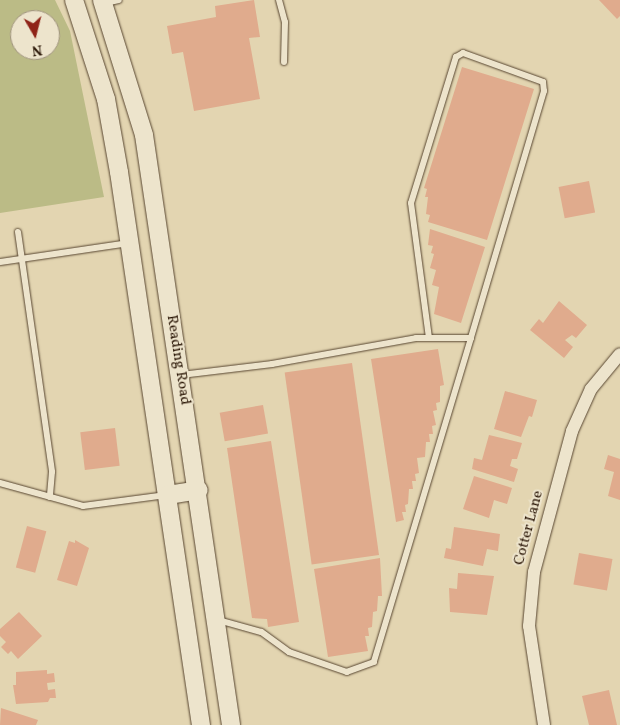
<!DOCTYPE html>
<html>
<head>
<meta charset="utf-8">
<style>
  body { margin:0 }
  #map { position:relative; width:620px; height:725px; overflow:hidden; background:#e3d5b1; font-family:Vollkorn,serif }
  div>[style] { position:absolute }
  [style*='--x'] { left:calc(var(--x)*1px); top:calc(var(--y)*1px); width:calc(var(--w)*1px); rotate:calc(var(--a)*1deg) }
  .green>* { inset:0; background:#bbbb86 }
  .building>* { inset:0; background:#e0ab8d; transform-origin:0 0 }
  .roads { filter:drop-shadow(0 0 1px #584631) drop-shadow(0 0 1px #584631) }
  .lane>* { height:6px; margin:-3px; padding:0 3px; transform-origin:3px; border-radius:3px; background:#ede4cc }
  .street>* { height:12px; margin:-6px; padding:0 6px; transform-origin:6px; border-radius:6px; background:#ede4cc }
  .secondary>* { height:18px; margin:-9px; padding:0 9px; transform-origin:9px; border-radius:9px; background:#ede4cc }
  span { translate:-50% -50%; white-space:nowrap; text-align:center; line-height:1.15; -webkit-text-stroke:4px #ede4cc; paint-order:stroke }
  .street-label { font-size:15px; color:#2a1606 }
  .north { position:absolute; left:10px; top:10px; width:50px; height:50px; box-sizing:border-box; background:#ede4cc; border:1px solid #9f927d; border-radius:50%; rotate:172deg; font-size:14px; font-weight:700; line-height:20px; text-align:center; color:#2a1606 }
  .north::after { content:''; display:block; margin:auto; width:18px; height:22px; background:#8f2418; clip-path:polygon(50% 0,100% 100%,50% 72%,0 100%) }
</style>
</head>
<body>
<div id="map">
  <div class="green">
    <i style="clip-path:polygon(evenodd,0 0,55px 0,70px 31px,104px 197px,0 213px,0 0,20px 20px,50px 20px,50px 50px,20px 50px,20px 20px)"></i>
  </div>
  <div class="building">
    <i style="clip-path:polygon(254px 0,260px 37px,249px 38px,260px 99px,194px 111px,183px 52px,172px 54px,167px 26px,216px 17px,215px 6px)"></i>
    <i style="clip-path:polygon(599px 0,620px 0,620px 16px,617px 19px)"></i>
    <i style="clip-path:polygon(462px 67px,534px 89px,487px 240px,428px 222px,430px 215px,426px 214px,428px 197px,425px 197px,427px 189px,424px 188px)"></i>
    <i style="left:589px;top:181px;width:32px;height:31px;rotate:79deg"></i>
    <i style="clip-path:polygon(430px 229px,485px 247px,461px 323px,434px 314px,439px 287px,432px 285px,436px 270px,430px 268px,434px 254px,431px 253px,433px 246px,428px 245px)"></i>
    <i style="clip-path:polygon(559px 301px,587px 325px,576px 338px,572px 335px,565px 340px,573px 347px,564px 358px,530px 330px,539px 319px,543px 323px)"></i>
    <i style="clip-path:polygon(438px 349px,444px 385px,440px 386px,440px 402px,436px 403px,437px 410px,433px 411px,436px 425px,432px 426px,433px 434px,429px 434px,430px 442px,426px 442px,425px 457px,417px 458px,419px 473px,415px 474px,416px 481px,412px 481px,413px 489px,409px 489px,408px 504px,405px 505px,406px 512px,402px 512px,404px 520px,396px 522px,371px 359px)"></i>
    <i style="left:352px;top:363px;width:194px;height:68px;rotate:82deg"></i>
    <i style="clip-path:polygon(505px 391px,537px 400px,532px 417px,529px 416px,521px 437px,494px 429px)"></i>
    <i style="left:263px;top:405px;width:29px;height:44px;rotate:80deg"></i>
    <i style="left:115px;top:428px;width:38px;height:35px;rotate:83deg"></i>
    <i style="clip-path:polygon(489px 435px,522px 443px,517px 459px,512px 459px,510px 466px,518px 469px,514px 482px,472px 469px,474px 458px,482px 460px)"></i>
    <i style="clip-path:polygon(271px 441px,299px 622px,268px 627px,267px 619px,252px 618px,227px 448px)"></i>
    <i style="clip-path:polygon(608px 455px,620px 459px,620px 500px,608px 496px,614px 472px,604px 469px)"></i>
    <i style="clip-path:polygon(474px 476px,512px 488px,507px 504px,494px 500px,489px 518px,463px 509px)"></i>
    <i style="left:27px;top:526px;width:20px;height:43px;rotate:15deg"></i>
    <i style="clip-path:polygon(454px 527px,500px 534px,498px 551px,487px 549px,483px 566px,444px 558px,446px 548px,451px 549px)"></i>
    <i style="clip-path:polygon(75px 540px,89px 548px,77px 586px,57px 580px,69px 541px,75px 543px)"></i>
    <i style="left:579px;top:553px;width:34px;height:32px;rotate:10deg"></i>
    <i style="clip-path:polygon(380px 558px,382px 596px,378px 596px,377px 611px,373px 612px,372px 627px,368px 628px,369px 636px,365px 636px,368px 651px,328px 657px,314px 569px)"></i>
    <i style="clip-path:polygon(458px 573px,494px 576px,487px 615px,450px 612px,449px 588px,457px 589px)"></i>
    <i style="clip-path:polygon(19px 612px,42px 636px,18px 659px,11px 651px,8px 654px,1px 647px,6px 642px,0 636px,0 629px)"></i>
    <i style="clip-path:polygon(47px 670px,47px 674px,54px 673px,55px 682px,47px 683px,48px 690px,55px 689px,56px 698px,50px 698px,48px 702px,16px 704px,13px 685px,16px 685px,16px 672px)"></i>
    <i style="clip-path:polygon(609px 690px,617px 725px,589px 725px,582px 696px)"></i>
    <i style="clip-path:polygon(1px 708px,38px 720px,36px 725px,0 725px)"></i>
  </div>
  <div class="roads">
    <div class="lane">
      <i style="--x:279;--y:0;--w:23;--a:75"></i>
      <i style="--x:285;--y:22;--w:40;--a:91.4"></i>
      <i style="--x:105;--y:3;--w:14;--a:-12"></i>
      <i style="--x:18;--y:232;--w:242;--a:81.9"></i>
      <i style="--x:52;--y:472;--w:25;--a:95"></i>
      <i style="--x:0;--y:262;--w:129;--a:-8.4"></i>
      <i style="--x:429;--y:338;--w:136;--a:-97.6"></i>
      <i style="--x:411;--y:203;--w:153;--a:-72.9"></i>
      <i style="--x:456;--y:57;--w:8;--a:-30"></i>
      <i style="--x:463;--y:53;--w:85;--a:19.9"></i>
      <i style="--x:543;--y:82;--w:9;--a:84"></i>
      <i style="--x:544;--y:91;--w:258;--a:106.5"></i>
      <i style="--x:181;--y:375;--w:92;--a:-6.9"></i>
      <i style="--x:272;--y:364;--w:146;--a:-10.2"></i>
      <i style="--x:416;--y:338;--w:55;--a:0"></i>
      <i style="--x:471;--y:338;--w:338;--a:106.7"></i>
      <i style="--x:374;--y:662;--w:29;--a:160"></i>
      <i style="--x:347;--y:672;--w:61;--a:-161"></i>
      <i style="--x:289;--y:652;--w:34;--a:-144"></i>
      <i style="--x:261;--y:632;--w:45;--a:-164.4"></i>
      <i style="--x:0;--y:483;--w:86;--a:15.5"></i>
      <i style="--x:83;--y:506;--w:84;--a:-7.5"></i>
    </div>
    <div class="street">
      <i style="--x:544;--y:725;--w:100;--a:-98.6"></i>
      <i style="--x:529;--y:626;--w:54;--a:-84.7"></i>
      <i style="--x:534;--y:572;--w:146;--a:-74.9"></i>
      <i style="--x:572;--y:431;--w:46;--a:-65.7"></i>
      <i style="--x:591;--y:389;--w:45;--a:-50.4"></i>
    </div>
    <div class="secondary">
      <i style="--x:74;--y:0;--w:104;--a:72.1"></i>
      <i style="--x:106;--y:99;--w:74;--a:79.9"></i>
      <i style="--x:119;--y:172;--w:559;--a:81.57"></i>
      <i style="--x:102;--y:0;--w:141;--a:72.7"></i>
      <i style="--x:144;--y:135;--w:596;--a:81.61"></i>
      <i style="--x:168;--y:495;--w:31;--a:-9"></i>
    </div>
  </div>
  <div class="street-label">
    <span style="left:178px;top:360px;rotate:81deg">Reading Road</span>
    <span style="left:529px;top:528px;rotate:-75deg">Cotter Lane</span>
  </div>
  <div class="north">N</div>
</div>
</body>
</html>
